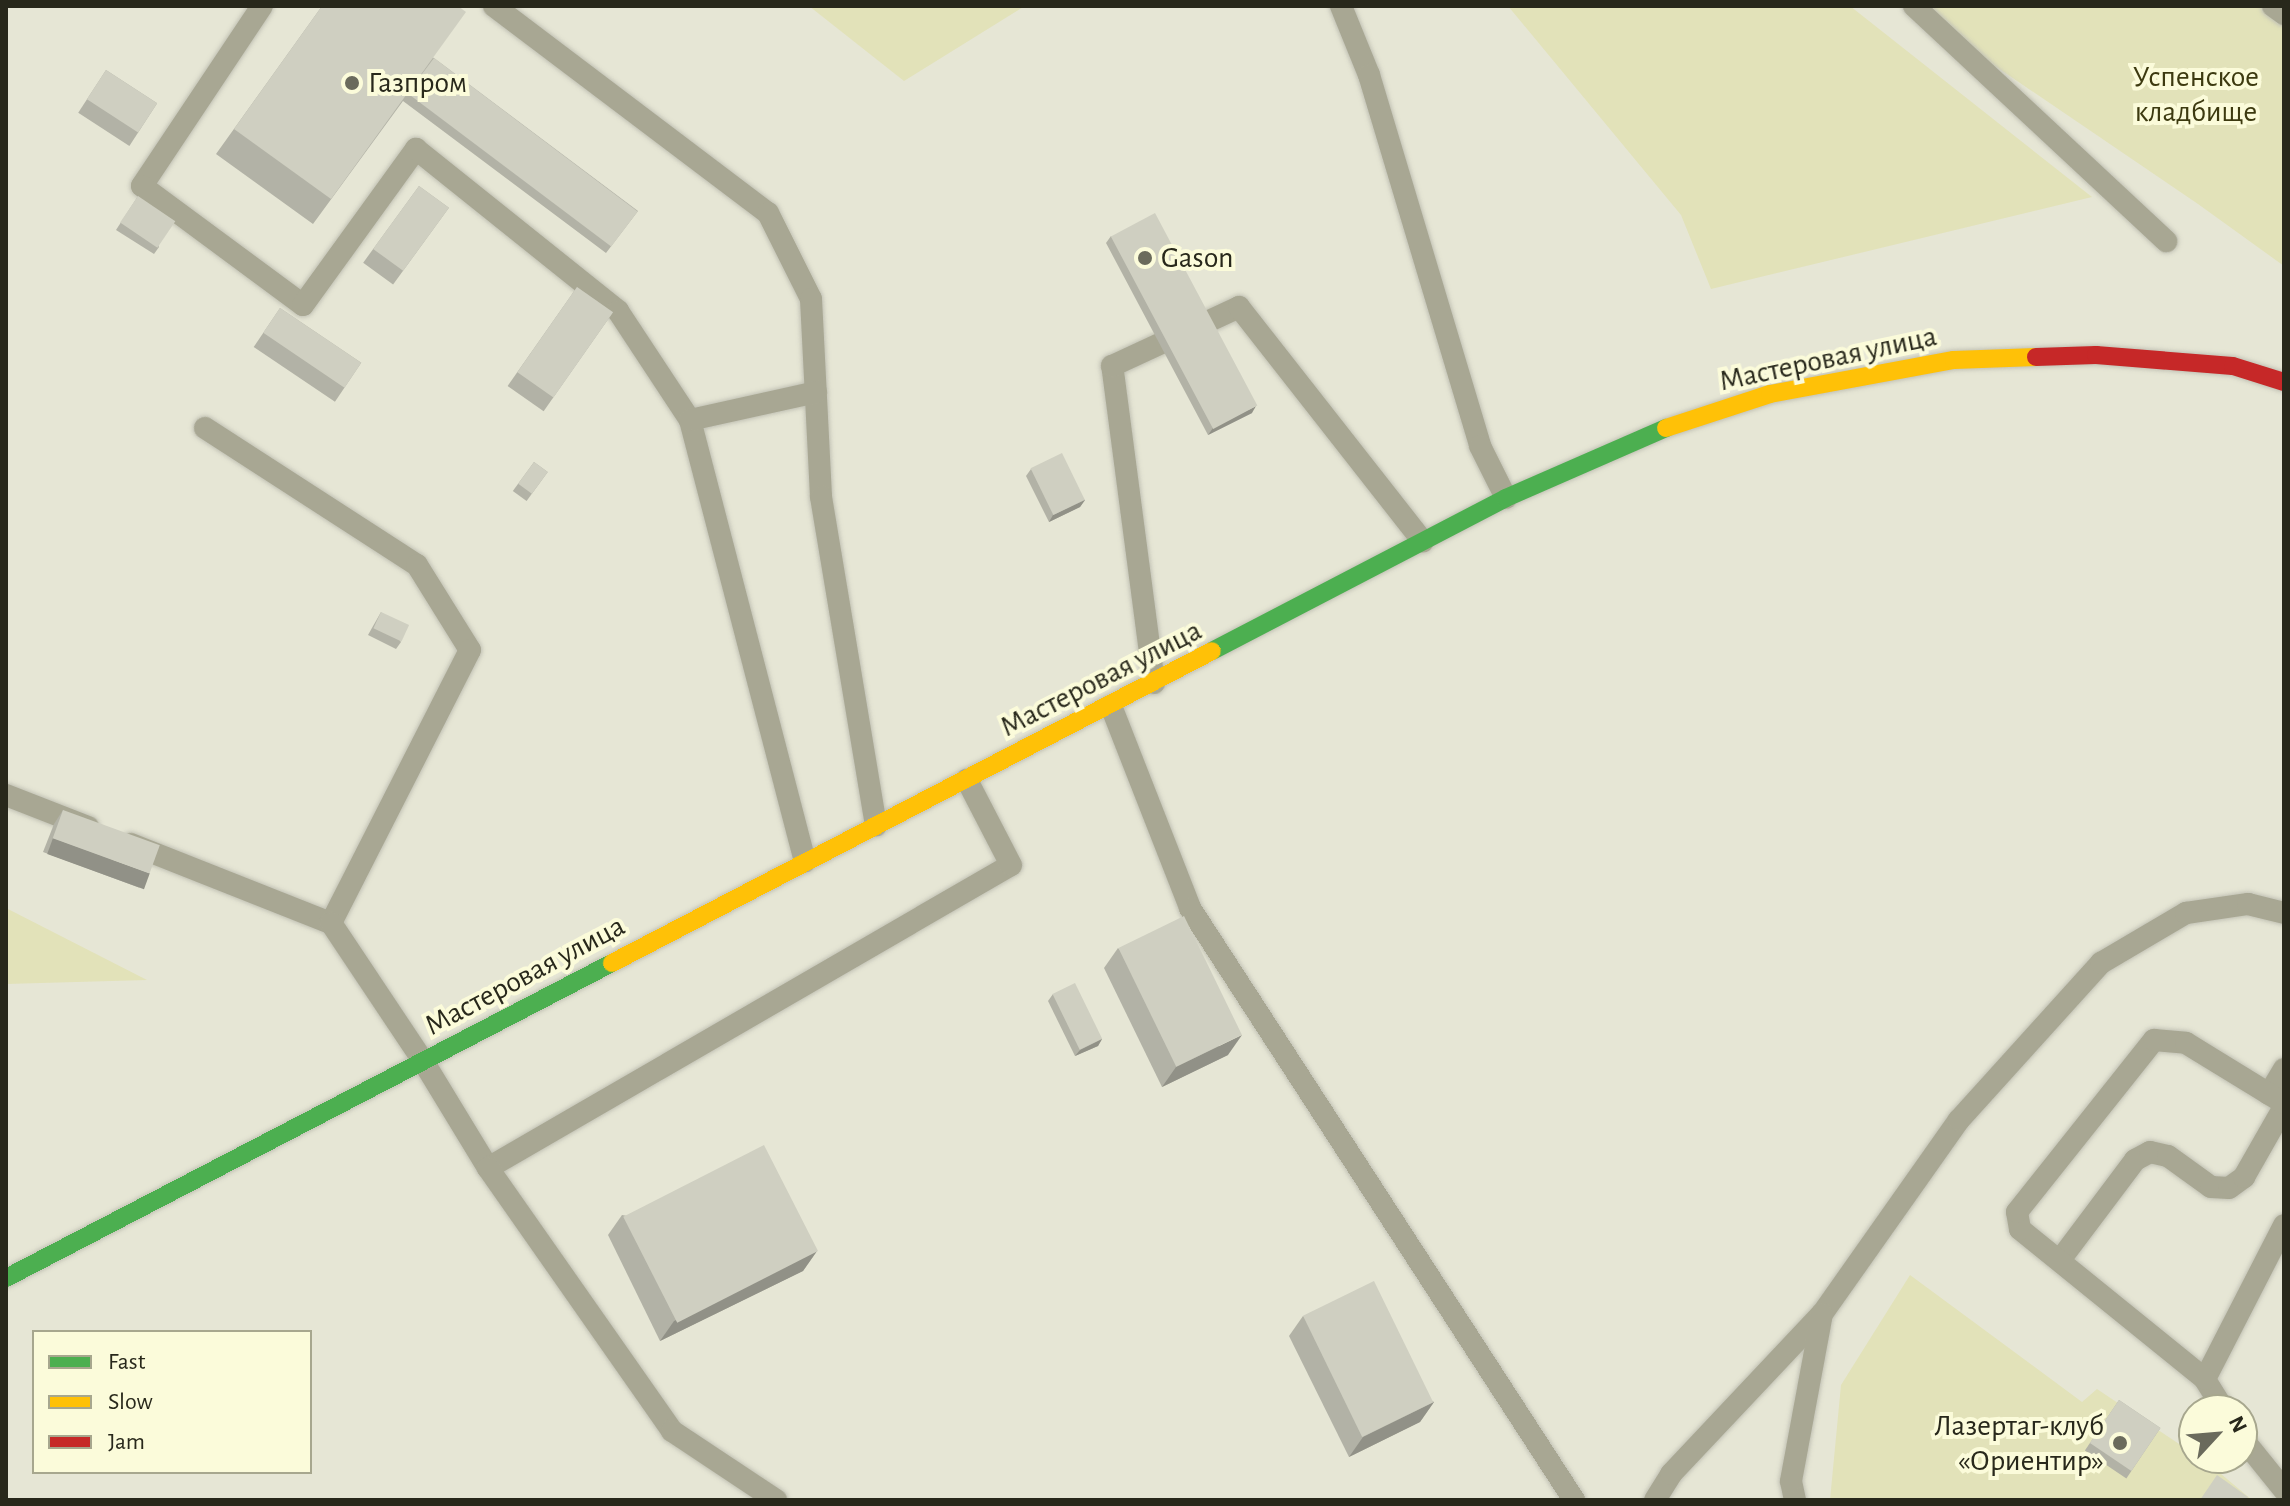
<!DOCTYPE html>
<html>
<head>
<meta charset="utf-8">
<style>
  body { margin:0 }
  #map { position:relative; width:2290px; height:1506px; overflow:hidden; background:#e6e6d5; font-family:"Alegreya Sans",sans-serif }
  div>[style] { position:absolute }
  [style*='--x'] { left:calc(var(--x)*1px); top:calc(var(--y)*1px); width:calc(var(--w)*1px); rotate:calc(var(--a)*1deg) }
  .green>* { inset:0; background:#e2e2b9 }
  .roads { filter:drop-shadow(0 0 2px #c2c2b5) drop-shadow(0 0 2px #c2c2b5) }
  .lane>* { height:22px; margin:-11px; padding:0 11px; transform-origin:11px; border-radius:11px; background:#a8a793 }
  .fast>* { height:18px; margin:-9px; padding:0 9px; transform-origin:9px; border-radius:9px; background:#4caf50 }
  .slow>* { height:18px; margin:-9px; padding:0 9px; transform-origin:9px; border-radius:9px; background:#ffc107 }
  .jam>* { height:18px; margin:-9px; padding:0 9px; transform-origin:9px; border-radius:9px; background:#c62828 }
  .wall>* { inset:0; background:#b2b2a6; transform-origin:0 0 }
  .shaded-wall>* { inset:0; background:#919187; transform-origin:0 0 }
  .building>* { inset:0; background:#cfcfc1; transform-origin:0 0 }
  .dots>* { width:22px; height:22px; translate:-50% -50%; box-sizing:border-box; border:4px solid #fbfbda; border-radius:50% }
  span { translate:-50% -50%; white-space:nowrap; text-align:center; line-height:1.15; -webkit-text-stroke:8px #fbfbda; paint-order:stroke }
  .park-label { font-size:30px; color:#3d3a10 }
  .poi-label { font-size:30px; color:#28281b }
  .left { translate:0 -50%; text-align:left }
  .right { translate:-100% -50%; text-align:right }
  .street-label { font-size:30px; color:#28281b }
  .frame { position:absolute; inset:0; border:8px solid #28281b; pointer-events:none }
  .legend { position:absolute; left:32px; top:1330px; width:280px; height:144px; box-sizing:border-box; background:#fbfbda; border:2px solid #a7a78e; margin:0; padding:10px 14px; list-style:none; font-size:24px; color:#28281b }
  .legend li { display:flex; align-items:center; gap:16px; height:40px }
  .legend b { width:40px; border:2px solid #a7a78e }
  .north { position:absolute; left:2178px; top:1394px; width:80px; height:80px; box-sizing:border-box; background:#fbfbda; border:2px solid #a7a78e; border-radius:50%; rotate:64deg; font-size:22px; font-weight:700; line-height:32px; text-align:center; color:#28281b }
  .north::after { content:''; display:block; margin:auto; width:28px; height:36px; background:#6a6a5c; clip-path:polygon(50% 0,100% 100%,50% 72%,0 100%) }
</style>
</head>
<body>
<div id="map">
  <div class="green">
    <i style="clip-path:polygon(809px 6px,1025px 6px,904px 81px)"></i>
    <i style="clip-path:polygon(1508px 6px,1850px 6px,2092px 197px,1711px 289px,1681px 215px)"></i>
    <i style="clip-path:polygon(1907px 6px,2284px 6px,2284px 266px,2198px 204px)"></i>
    <i style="clip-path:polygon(6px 908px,147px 980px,6px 984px)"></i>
    <i style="clip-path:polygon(1910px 1275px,2082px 1402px,2097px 1389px,2194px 1454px,2194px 1458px,2208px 1463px,2252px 1500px,1830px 1500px,1841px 1385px)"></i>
  </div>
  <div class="roads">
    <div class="lane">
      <i style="--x:262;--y:6;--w:216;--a:123.7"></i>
      <i style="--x:142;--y:186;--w:200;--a:36.5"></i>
      <i style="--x:303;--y:305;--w:193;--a:-54.1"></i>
      <i style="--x:416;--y:149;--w:259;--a:38.7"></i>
      <i style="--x:618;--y:311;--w:131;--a:56.6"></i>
      <i style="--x:690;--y:420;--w:456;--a:75.4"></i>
      <i style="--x:494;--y:6;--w:343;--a:37.1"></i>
      <i style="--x:768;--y:213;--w:96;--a:63.4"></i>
      <i style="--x:811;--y:299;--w:198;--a:87.1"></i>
      <i style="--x:821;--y:497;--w:333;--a:80.5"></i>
      <i style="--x:1341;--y:6;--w:74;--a:67.9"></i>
      <i style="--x:1369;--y:75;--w:387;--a:73.3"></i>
      <i style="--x:1480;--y:446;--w:58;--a:63.4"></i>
      <i style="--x:1914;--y:6;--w:345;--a:43"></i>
      <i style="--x:2273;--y:6;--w:14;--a:36"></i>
      <i style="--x:690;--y:420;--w:129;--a:-12.5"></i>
      <i style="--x:205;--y:428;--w:252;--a:32.9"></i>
      <i style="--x:417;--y:565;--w:100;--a:58.1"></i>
      <i style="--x:470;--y:650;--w:306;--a:117"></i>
      <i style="--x:1154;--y:683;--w:320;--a:-97.5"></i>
      <i style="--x:1112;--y:366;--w:140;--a:-24.9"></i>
      <i style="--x:1239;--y:307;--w:298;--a:51.9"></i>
      <i style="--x:1111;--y:706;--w:217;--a:68.6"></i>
      <i style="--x:1190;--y:908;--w:706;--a:57.03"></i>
      <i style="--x:6;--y:795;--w:88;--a:21.3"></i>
      <i style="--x:131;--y:844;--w:215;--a:21.6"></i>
      <i style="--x:331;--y:923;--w:166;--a:56.3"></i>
      <i style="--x:423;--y:1061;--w:125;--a:58.7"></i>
      <i style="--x:488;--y:1168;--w:604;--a:-30.09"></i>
      <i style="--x:1011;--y:865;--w:96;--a:-117.4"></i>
      <i style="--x:2269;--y:1094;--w:29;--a:-59"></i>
      <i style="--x:488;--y:1168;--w:321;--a:55"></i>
      <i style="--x:672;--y:1431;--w:125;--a:33.6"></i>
      <i style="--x:2060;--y:1260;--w:125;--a:-53.1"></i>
      <i style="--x:2135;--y:1160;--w:17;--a:-28"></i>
      <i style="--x:2150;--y:1152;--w:18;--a:13"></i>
      <i style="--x:2168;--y:1156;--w:53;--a:35.8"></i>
      <i style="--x:2211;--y:1187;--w:18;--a:3"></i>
      <i style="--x:2229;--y:1188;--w:19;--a:-36"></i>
      <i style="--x:2244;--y:1177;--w:81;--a:-60.3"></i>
      <i style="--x:2205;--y:1379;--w:173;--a:-62.8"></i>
      <i style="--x:2224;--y:1410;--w:36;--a:-122"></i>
      <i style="--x:2205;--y:1379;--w:238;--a:-141"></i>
      <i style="--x:2020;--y:1229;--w:17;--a:-100"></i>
      <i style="--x:2017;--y:1212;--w:220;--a:-51.5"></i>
      <i style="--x:2154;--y:1040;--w:32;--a:5"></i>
      <i style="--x:2186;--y:1043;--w:115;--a:31.5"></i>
      <i style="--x:2242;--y:1438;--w:67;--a:51.1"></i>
      <i style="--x:1655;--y:1500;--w:31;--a:-58"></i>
      <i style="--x:1671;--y:1474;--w:220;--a:-46.7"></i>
      <i style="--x:1822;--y:1314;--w:237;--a:-54.8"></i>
      <i style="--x:1959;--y:1120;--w:212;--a:-47.9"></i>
      <i style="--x:2101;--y:963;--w:99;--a:-30.5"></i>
      <i style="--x:2186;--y:913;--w:63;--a:-8.3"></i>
      <i style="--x:2248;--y:904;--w:37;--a:14"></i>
      <i style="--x:1795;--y:1500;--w:19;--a:-102"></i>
      <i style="--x:1791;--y:1481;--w:170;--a:-79.5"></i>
    </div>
    <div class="fast">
      <i style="--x:1212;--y:651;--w:331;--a:-27.5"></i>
      <i style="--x:1506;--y:498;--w:175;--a:-23.6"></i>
      <i style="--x:6;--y:1278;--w:683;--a:-27.47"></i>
    </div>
    <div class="slow">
      <i style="--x:1666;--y:428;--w:109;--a:-18.1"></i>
      <i style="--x:1770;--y:394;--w:187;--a:-10.5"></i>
      <i style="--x:1954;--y:360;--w:82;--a:-2.1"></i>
      <i style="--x:612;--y:963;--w:676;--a:-27.47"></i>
    </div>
    <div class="jam">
      <i style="--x:2036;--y:357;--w:60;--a:-1.9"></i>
      <i style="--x:2096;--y:355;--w:137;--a:4.6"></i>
      <i style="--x:2233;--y:366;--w:53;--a:17.4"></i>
    </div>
  </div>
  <div class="wall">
    <i style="clip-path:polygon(322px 6px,434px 58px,638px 211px,606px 253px,403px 101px,313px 224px,216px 154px)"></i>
    <i style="left:106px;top:70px;width:61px;height:51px;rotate:33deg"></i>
    <i style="left:419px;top:186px;width:37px;height:95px;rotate:36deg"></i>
    <i style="clip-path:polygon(138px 196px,159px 247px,154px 254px,116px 230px)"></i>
    <i style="clip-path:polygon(1111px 236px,1252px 413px,1208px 435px,1106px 243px)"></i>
    <i style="left:577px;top:287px;width:44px;height:121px;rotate:35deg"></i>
    <i style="left:280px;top:308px;width:98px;height:47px;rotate:34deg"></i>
    <i style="left:534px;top:462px;width:17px;height:36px;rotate:36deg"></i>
    <i style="clip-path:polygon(1031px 469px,1085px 500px,1080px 507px,1049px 522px,1026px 476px)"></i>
    <i style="clip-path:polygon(381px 612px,401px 642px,396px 649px,368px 635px)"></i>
    <i style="clip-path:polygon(63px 810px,140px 888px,43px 852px,54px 824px)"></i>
    <i style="clip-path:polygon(1118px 948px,1228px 1055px,1162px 1087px,1104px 968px)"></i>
    <i style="clip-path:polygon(1053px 994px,1102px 1039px,1098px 1046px,1075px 1056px,1048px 1001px)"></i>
    <i style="clip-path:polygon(622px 1215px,817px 1251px,803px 1271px,660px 1341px,608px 1235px)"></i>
    <i style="clip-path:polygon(1303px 1316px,1434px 1402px,1420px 1422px,1349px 1457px,1289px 1336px)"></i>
    <i style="left:2119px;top:1400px;width:50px;height:61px;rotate:34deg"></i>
  </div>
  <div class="shaded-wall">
    <i style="clip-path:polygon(1256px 406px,1252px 413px,1208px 435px,1213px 428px)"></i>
    <i style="clip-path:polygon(1085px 500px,1080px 507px,1049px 522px,1053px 515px)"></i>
    <i style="left:53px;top:838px;width:103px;height:17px;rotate:20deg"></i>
    <i style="clip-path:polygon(1242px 1035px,1228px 1055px,1162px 1087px,1176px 1067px)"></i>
    <i style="clip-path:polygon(1102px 1039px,1098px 1046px,1075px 1056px,1080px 1050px)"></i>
    <i style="clip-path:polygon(817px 1251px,803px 1271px,660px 1341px,674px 1321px)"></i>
    <i style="clip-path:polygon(1434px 1402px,1420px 1422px,1349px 1457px,1363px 1437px)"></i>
  </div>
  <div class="building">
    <i style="clip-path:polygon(322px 6px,458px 6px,466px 12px,331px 199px,234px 129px)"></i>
    <i style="left:434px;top:58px;width:255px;height:44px;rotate:37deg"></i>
    <i style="left:106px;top:70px;width:61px;height:35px;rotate:33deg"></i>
    <i style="left:419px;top:186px;width:37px;height:78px;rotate:36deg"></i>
    <i style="left:138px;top:196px;width:45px;height:32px;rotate:34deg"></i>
    <i style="left:1155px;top:213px;width:218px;height:50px;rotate:62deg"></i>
    <i style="left:577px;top:287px;width:44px;height:104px;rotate:35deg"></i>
    <i style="left:280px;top:308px;width:98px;height:30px;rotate:34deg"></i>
    <i style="left:1062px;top:453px;width:52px;height:35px;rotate:64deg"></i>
    <i style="left:534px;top:462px;width:17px;height:27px;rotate:36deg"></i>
    <i style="left:381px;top:612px;width:31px;height:18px;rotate:25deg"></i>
    <i style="left:63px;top:810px;width:103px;height:30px;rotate:20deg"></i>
    <i style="left:1184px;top:916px;width:132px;height:73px;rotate:64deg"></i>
    <i style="left:1075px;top:983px;width:62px;height:25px;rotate:64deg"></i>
    <i style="left:764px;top:1145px;width:119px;height:158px;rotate:63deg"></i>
    <i style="left:1374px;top:1281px;width:135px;height:79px;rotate:64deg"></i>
    <i style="left:2119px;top:1400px;width:50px;height:52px;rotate:34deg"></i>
    <i style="clip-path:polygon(2217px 1475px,2248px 1497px,2246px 1500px,2200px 1500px)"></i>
  </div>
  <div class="dots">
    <i style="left:352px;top:83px;background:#6a6a5c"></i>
    <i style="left:1145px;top:258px;background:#6a6a5c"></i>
    <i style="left:2120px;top:1443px;background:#6a6a5c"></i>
  </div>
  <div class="park-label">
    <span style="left:2196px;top:94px">Успенское<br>кладбище</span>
  </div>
  <div class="poi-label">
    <span class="left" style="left:368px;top:83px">Газпром</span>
    <span class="left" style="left:1161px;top:258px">Gason</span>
    <span class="right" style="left:2104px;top:1443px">Лазертаг-клуб<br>«Ориентир»</span>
  </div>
  <div class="street-label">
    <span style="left:1828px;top:359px;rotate:-12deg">Мастеровая улица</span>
    <span style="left:1101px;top:679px;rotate:-27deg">Мастеровая улица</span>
    <span style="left:525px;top:976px;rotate:-28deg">Мастеровая улица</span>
  </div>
  <div class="frame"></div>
  <ul class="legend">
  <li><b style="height:10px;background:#4caf50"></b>Fast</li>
  <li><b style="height:10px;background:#ffc107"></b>Slow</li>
  <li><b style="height:10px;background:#c62828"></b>Jam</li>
  </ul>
  <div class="north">N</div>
</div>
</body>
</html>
